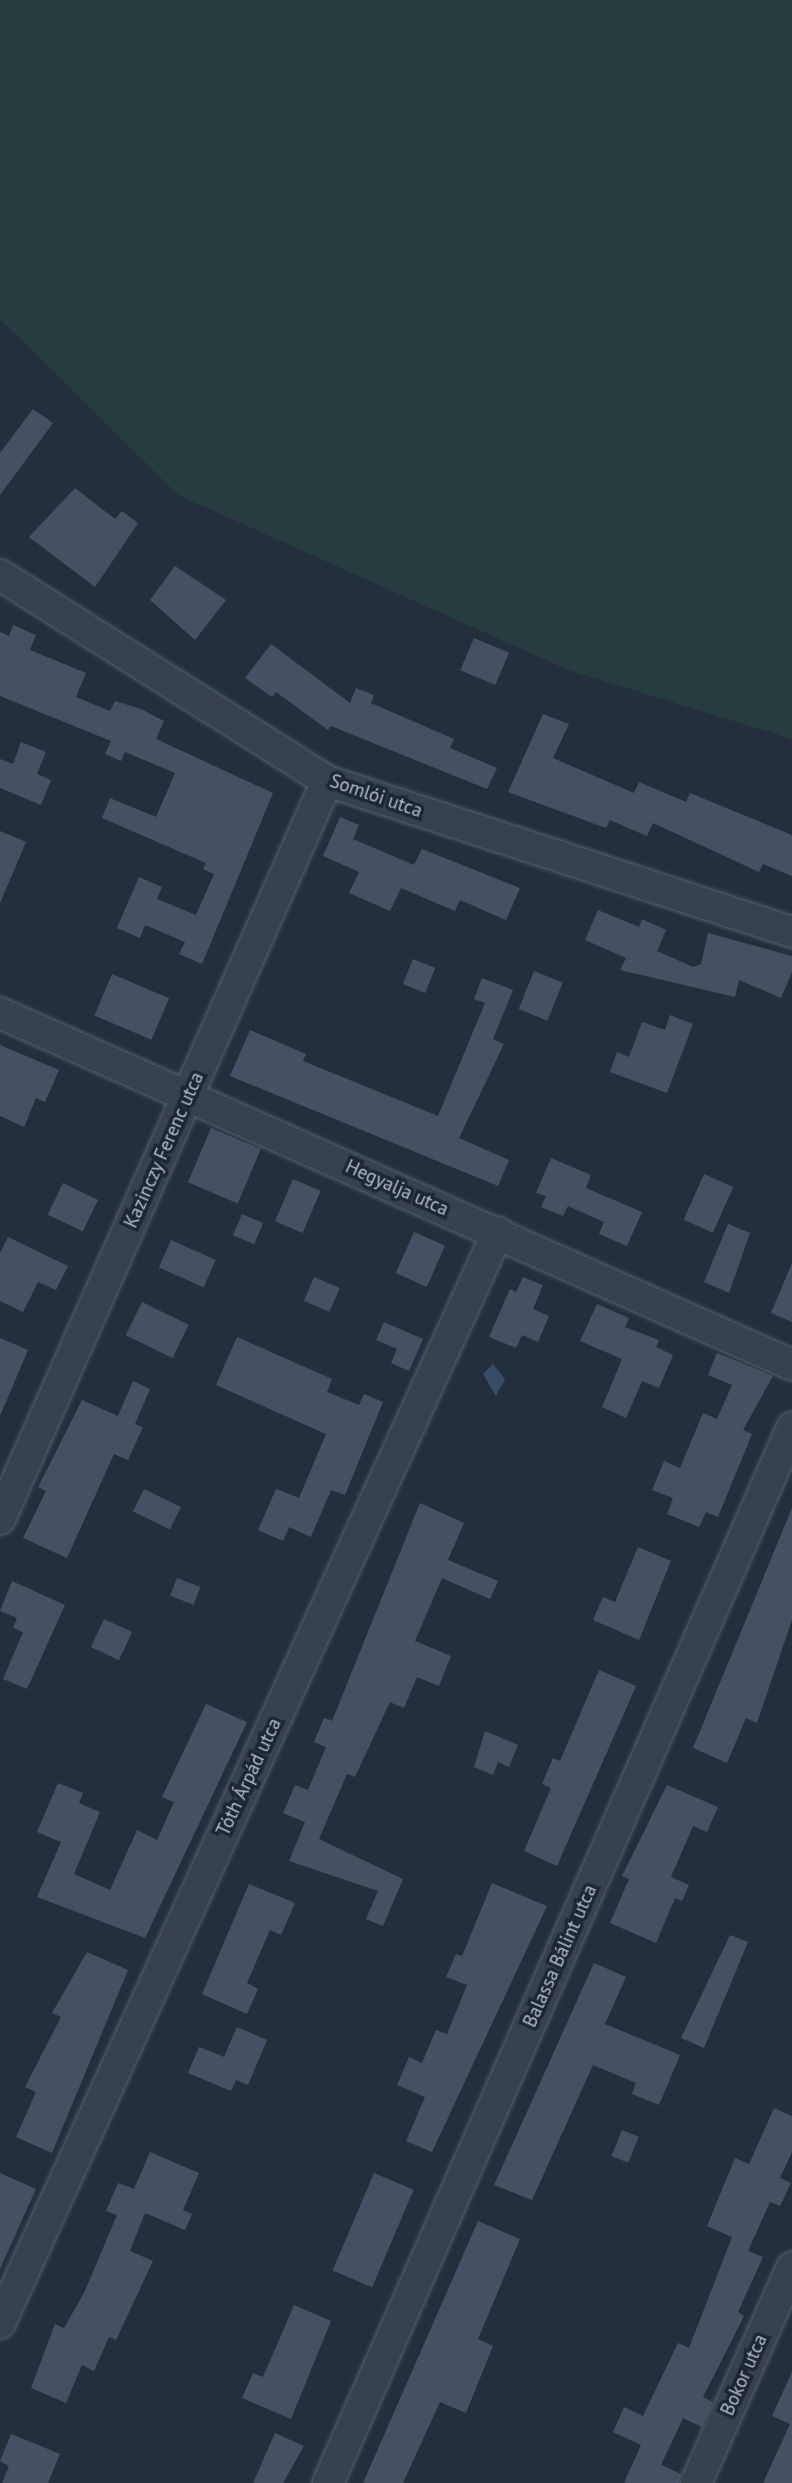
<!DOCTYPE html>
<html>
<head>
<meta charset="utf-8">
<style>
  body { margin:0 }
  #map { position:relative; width:792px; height:2483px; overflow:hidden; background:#242f3e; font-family:"PT Sans",sans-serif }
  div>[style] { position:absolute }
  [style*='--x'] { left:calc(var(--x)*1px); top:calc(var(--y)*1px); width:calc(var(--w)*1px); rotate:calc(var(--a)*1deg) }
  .green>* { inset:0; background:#263c3f }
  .water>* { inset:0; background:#394c67 }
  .building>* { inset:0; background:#455162; transform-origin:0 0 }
  .roads { filter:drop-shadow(0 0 2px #565f6c) drop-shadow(0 0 2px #565f6c) }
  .minor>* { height:30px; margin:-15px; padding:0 15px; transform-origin:15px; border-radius:15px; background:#38414e }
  span { translate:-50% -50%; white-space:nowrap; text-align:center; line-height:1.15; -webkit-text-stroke:7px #1d2633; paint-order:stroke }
  .street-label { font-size:19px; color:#b4bcc9 }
</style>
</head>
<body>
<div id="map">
  <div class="green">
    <i style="clip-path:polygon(0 0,792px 0,792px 739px,568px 670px,178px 495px,0 319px)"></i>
  </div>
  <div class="water">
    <i style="clip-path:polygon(493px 1364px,505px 1379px,496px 1396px,483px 1374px)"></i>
  </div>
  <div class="building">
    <i style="clip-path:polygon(33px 409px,53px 423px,0 495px,0 453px)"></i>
    <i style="clip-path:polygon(75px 488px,115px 519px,122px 511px,138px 523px,95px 587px,29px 537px)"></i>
    <i style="clip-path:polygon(175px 566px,226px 600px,195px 640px,150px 600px)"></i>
    <i style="clip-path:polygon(13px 625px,36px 635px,30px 650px,86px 673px,76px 697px,110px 711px,115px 701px,141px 709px,164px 721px,156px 739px,273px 793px,202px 964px,179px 954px,185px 942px,145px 925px,140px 938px,117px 928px,139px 877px,162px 887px,157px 899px,196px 915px,214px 874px,203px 869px,206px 863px,102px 818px,110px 798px,156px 817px,175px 773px,125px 752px,121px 761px,105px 754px,111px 741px,0 696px,0 632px,9px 636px)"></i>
    <i style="left:474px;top:638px;width:38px;height:35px;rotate:23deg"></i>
    <i style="clip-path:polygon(271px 644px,350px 703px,356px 688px,374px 695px,371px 703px,454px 739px,450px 748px,497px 768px,487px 789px,331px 726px,328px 730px,276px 692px,272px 697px,245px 678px)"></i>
    <i style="clip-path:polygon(543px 714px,569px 724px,553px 758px,634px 793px,639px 782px,686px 802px,690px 793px,792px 835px,792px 876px,763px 864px,759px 872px,653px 823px,647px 836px,610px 820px,606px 828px,508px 792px)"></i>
    <i style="clip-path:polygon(21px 742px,46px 752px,37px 774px,51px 780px,41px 805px,0 788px,0 759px,13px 764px)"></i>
    <i style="clip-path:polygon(340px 817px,359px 825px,353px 839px,414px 865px,422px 849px,520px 888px,506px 920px,460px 900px,455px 911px,401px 888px,390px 911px,349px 893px,359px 872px,323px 856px)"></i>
    <i style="clip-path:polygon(0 831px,26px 842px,0 903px)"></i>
    <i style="clip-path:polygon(598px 910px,639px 927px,642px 919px,666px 930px,657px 951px,693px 967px,701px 964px,708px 933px,792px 956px,792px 972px,781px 998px,739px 980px,735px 997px,620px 970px,626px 958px,585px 940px)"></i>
    <i style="left:413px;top:959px;width:24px;height:27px;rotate:22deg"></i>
    <i style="left:534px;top:971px;width:31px;height:41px;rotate:22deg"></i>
    <i style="left:112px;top:974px;width:62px;height:45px;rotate:23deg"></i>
    <i style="clip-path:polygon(482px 978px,513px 990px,493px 1039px,504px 1044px,459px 1138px,509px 1160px,498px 1186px,230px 1076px,250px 1030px,306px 1054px,303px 1061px,438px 1116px,485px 1003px,474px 999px)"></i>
    <i style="clip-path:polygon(670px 1015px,693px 1024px,667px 1093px,610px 1072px,617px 1052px,629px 1057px,642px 1022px,665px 1030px)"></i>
    <i style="clip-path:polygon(0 1045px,59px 1070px,45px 1102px,36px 1098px,24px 1127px,0 1116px)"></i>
    <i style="left:211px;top:1128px;width:54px;height:59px;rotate:23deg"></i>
    <i style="clip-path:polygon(551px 1158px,591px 1175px,586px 1188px,642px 1212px,627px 1246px,599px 1234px,604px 1222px,568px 1206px,563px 1216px,541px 1207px,546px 1196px,536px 1193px)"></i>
    <i style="left:704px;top:1174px;width:32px;height:50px;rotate:24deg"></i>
    <i style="left:293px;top:1179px;width:30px;height:46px;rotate:23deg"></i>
    <i style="left:63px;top:1183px;width:39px;height:35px;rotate:26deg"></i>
    <i style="left:242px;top:1214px;width:23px;height:23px;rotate:23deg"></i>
    <i style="clip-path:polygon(728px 1224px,750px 1233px,729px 1293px,704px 1282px)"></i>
    <i style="left:414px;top:1232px;width:34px;height:45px;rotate:24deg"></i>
    <i style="clip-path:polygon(8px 1237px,68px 1266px,56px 1290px,38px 1282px,23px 1312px,0 1301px,0 1253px)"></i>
    <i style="left:171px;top:1240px;width:49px;height:30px;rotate:24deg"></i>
    <i style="clip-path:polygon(792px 1263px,792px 1322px,771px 1313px)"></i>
    <i style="left:314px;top:1277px;width:28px;height:26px;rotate:23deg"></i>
    <i style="clip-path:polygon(523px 1277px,543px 1285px,533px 1309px,549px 1316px,538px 1342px,522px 1335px,516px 1348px,489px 1337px,510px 1289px,516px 1292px)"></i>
    <i style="left:142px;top:1302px;width:52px;height:37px;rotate:26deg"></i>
    <i style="clip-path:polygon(597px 1304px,629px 1318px,625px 1327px,659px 1340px,656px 1347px,673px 1355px,659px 1388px,642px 1381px,626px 1418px,602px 1407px,622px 1359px,580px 1341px)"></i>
    <i style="clip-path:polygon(384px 1322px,423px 1339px,409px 1371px,391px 1363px,397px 1349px,376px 1340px)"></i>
    <i style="clip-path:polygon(237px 1337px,332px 1379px,327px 1392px,359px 1405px,364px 1394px,383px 1402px,345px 1495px,331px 1490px,311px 1537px,289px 1527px,283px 1541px,258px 1530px,276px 1489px,299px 1498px,326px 1434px,216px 1385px)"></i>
    <i style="clip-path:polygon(0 1338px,28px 1350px,0 1416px)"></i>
    <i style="clip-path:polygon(717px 1353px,773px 1376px,743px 1430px,752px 1434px,718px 1517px,706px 1512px,699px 1527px,667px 1514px,673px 1498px,652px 1490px,664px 1461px,680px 1468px,703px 1413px,717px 1419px,732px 1385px,708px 1375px)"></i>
    <i style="clip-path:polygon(133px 1381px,150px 1389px,135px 1424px,143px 1427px,128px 1460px,114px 1454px,67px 1558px,23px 1538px,46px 1491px,38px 1487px,82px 1400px,118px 1416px)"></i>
    <i style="left:144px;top:1489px;width:41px;height:25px;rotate:26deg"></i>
    <i style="clip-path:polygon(420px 1503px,464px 1523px,448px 1560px,498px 1581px,490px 1599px,442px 1578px,415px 1641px,451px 1656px,439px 1686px,417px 1677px,404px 1708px,390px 1702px,355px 1777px,347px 1774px,319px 1839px,403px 1879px,383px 1926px,366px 1919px,378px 1891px,289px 1861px,305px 1822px,283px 1813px,295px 1785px,308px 1790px,326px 1747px,314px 1742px,324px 1718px,332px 1721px)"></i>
    <i style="clip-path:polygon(792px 1508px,792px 1620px,757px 1723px,746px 1718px,727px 1763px,693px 1748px)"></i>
    <i style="clip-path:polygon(638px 1547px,671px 1561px,639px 1640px,593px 1620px,603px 1597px,615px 1602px)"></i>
    <i style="left:177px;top:1578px;width:25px;height:19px;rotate:21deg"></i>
    <i style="clip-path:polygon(12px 1581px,65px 1605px,27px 1689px,3px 1679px,23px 1632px,13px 1628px,17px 1618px,0 1611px)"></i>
    <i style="left:104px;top:1619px;width:31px;height:31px;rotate:25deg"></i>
    <i style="clip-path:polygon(599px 1670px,636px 1686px,557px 1866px,524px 1851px,551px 1788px,542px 1784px,553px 1758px,560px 1761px)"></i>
    <i style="clip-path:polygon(206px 1704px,247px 1722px,145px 1938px,37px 1897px,61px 1842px,37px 1832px,58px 1783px,83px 1793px,79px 1803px,100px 1812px,74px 1874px,110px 1890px,137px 1830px,157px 1840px,174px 1802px,162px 1797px)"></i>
    <i style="clip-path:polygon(485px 1731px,518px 1745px,509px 1767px,498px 1762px,493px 1775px,474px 1767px)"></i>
    <i style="clip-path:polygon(667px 1785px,718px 1807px,707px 1832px,693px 1826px,671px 1877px,689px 1885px,682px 1901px,675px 1898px,656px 1943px,610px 1923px,629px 1879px,622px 1876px)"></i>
    <i style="clip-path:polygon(492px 1883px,547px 1906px,432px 2152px,406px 2141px,425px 2097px,397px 2085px,409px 2057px,422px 2063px,436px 2030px,447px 2034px,467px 1985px,446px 1977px,456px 1954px,462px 1956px)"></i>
    <i style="clip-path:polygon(249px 1884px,295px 1903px,281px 1935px,270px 1930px,247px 1983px,258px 1989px,247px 2014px,202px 1994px)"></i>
    <i style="clip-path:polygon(730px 1935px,748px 1942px,704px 2048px,681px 2038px)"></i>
    <i style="clip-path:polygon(87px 1952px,128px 1970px,52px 2153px,16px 2137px,36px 2092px,25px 2087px,61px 2017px,52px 2013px)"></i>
    <i style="clip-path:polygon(594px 1963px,626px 1977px,605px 2024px,680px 2055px,659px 2105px,632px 2094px,636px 2083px,593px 2065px,532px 2200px,494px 2185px)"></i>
    <i style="clip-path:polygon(237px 2027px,267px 2040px,248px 2085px,236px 2080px,231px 2091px,188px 2073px,199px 2047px,224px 2057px)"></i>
    <i style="clip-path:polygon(774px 2108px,792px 2116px,792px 2152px,780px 2178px,791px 2183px,780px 2206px,770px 2202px,748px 2251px,763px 2257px,738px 2312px,744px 2316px,703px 2397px,713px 2402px,702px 2427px,683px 2418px,661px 2465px,681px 2474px,679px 2483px,624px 2483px,641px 2445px,613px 2432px,624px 2407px,643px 2416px,678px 2343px,689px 2348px,732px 2237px,707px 2226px,735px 2158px,749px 2164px)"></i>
    <i style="left:622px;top:2130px;width:18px;height:28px;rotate:22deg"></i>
    <i style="clip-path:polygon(150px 2152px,199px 2173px,183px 2210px,192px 2214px,185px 2230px,145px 2213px,130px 2251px,153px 2261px,116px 2340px,109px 2337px,94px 2371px,82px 2365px,66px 2403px,31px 2388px,55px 2324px,64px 2328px,84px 2293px,117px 2215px,106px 2211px,118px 2183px,134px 2189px)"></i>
    <i style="clip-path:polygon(0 2173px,36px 2189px,0 2269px)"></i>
    <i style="left:374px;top:2173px;width:43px;height:106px;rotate:23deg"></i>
    <i style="clip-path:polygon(478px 2221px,520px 2239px,478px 2339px,493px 2346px,466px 2413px,440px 2402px,403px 2483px,363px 2483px)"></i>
    <i style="clip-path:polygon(294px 2305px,331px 2321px,291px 2419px,242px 2398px,253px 2373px,263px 2377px)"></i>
    <i style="clip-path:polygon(792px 2372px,792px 2483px,763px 2483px,790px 2424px,772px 2416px)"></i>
    <i style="clip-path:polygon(275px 2433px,304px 2446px,283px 2483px,253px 2483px)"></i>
    <i style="clip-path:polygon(11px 2434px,60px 2454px,48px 2483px,2px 2483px,9px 2466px,0 2461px)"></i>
  </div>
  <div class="roads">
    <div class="minor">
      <i style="--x:0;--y:575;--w:386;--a:32.2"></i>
      <i style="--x:327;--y:781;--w:489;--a:18"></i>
      <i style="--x:0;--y:1013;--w:867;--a:23.96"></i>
      <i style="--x:0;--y:1519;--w:807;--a:-66.1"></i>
      <i style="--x:0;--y:2323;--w:1199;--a:-65.47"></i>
      <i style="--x:328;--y:2483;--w:1153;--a:-66.26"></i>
      <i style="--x:696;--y:2483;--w:236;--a:-66"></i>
    </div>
  </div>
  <div class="street-label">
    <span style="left:376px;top:796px;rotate:19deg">Somlói utca</span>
    <span style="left:164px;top:1150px;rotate:-66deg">Kazinczy Ferenc utca</span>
    <span style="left:397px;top:1188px;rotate:24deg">Hegyalja utca</span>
    <span style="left:249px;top:1777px;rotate:-65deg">Tóth Árpád utca</span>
    <span style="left:560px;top:1956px;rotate:-66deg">Balassa Bálint utca</span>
    <span style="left:744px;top:2375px;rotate:-66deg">Bokor utca</span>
  </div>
</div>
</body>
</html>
